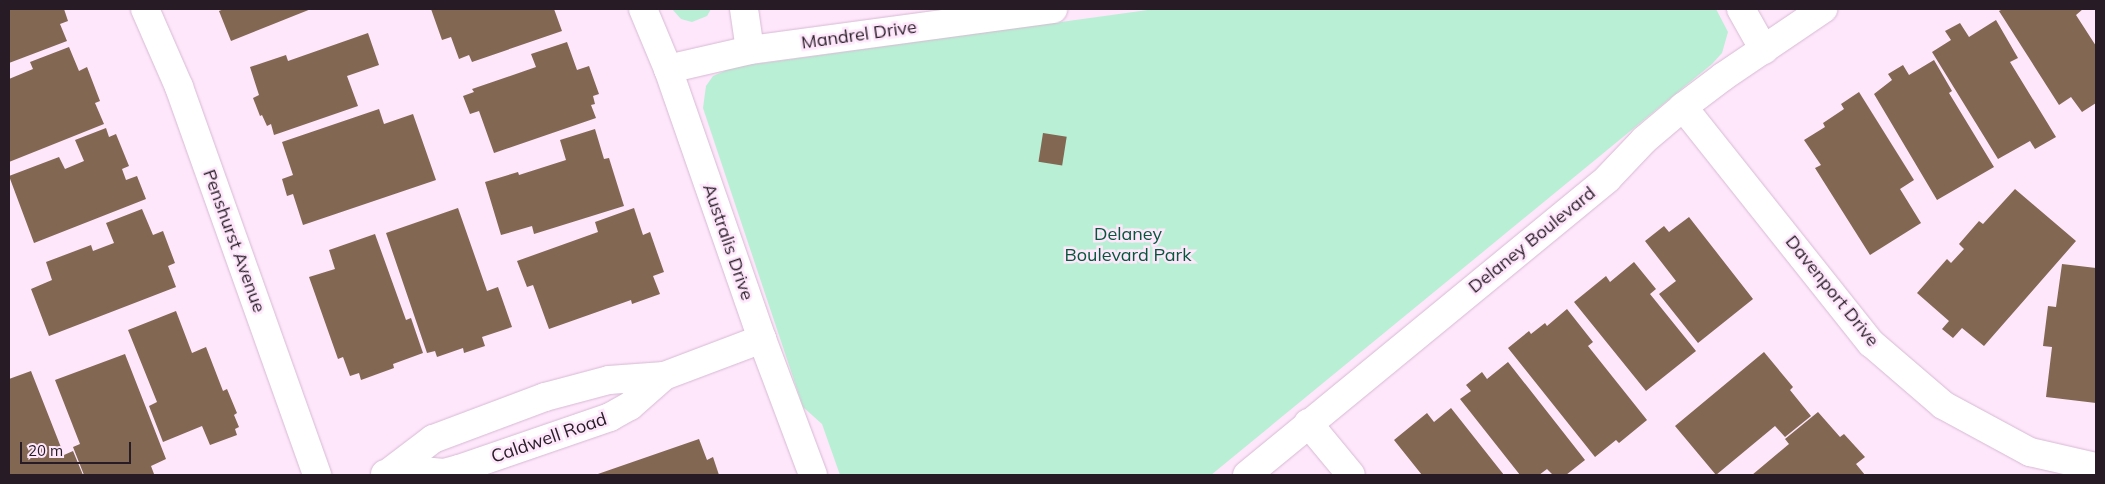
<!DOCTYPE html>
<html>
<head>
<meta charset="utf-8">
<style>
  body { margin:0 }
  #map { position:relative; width:2105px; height:484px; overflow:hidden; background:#fee6fb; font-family:Mulish,sans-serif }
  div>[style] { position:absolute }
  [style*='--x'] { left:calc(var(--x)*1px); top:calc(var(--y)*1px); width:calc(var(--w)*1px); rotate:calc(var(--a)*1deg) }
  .green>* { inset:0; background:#b9efd5 }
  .building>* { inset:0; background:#826752; transform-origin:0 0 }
  .roads { filter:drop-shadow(0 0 1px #d6b9d2) drop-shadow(0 0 1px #d6b9d2) }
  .street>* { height:28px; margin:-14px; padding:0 14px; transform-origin:14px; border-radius:14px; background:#fff }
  span { translate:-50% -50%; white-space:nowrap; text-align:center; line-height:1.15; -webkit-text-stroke:5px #fee6fb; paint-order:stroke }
  .street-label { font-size:18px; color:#271c26 }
  .park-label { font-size:18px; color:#06563c }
  .frame { position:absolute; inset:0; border:10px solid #271c26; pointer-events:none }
  .scale { position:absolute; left:20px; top:442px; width:111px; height:22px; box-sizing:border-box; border:2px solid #271c26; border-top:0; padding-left:6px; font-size:15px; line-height:18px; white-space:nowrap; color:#271c26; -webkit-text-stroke:4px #fee6fb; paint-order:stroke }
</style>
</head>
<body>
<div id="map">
  <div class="green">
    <i style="clip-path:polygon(672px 9px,711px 9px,707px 16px,692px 22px,681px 19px)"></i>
    <i style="clip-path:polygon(1155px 9px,1716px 9px,1728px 32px,1722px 53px,1712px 64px,1211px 475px,840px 475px,822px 424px,803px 407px,703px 108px,706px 86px,713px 76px,734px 67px)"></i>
  </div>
  <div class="building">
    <i style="clip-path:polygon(9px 9px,64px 9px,68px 21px,60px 24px,67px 41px,9px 63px)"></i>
    <i style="clip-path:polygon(224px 9px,311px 9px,231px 41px,219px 11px)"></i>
    <i style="clip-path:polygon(431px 9px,554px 9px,562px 31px,472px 62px,469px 55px,459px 59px,451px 37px,442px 40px)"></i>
    <i style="clip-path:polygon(2003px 9px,2083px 9px,2076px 15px,2096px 46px,2096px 103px,2082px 112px,2071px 97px,2059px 105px,1999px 11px)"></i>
    <i style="clip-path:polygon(1996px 20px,2018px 58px,2010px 62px,2056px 137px,2035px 149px,2030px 141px,1998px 159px,1932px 52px,1951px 40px,1945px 31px,1960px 23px,1969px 37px)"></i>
    <i style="clip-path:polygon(368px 33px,379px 65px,347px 76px,358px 106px,274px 135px,271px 124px,267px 126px,262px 115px,260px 116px,253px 98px,259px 95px,250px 67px,286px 55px,288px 61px)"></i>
    <i style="clip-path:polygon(567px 42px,577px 70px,589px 66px,599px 94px,593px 96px,595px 104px,591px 105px,596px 118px,494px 153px,479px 111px,470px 114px,463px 96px,474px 92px,472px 89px,536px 67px,531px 54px)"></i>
    <i style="clip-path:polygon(69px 47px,79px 71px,87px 67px,100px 101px,95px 103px,104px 124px,9px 162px,9px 79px,33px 69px,30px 62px)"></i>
    <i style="clip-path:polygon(1934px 60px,1952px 91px,1949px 93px,1994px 167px,1937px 200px,1874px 94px,1892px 80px,1888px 74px,1903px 65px,1909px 75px)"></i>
    <i style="clip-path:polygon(1859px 92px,1914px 180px,1900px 189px,1921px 223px,1870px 255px,1815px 168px,1821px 165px,1804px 140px,1825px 127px,1823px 123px,1844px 109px,1841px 104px)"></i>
    <i style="clip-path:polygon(379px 109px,384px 124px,413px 114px,436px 180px,303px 225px,293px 194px,287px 196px,282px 179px,293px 175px,282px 142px)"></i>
    <i style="clip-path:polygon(106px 128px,109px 137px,116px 134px,129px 166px,122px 169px,126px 180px,137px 176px,146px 199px,34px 243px,9px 176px,59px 157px,65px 169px,84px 161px,75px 140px)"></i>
    <i style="clip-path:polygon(595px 129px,604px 159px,609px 158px,624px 206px,534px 234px,532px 226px,501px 235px,485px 182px,518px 172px,519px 175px,566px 160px,560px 140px)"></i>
    <i style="left:1043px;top:133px;width:24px;height:29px;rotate:9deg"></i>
    <i style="clip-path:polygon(2015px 189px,2076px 241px,1984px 346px,1962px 328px,1953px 338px,1942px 329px,1949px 321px,1917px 293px,1947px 259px,1951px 263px,1964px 249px,1959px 244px,1979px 221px,1983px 224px)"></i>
    <i style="clip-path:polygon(458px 208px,487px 291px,498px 287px,512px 327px,482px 337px,485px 346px,464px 353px,463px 348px,437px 357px,435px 351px,427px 353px,386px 233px)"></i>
    <i style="clip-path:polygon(634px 208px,643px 235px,650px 232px,664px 272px,653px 276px,660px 294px,632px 304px,631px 300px,549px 329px,533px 285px,527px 287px,517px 261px,598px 232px,595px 222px)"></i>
    <i style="clip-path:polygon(142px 209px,153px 235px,163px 231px,175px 263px,168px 266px,176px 287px,49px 336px,31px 289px,52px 280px,46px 262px,91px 245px,93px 251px,114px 243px,106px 223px)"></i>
    <i style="clip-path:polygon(1689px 217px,1753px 299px,1698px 343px,1659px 294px,1676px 281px,1645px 241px,1664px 226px,1669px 232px)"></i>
    <i style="clip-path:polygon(375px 234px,406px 320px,411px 318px,423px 353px,393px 364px,394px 368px,361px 380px,359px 373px,350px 376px,343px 357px,338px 359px,309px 277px,335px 269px,329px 250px)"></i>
    <i style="clip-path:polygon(1634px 262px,1656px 289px,1650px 294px,1696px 351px,1646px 391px,1574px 302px,1606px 276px,1610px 282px)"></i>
    <i style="clip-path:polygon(2062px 264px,2096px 268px,2096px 403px,2046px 397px,2052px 347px,2043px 346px,2048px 306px,2056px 307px)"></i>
    <i style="clip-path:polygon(1567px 309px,1593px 342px,1588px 346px,1647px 420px,1619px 443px,1616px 440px,1595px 457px,1508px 348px,1529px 331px,1531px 334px,1545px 323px,1547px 326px)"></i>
    <i style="clip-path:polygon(176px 311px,192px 353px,206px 347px,223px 391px,227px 389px,237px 413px,234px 415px,239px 427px,235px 429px,237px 435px,210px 445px,202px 426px,163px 442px,149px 406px,157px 402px,128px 330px)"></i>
    <i style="clip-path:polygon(1764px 352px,1793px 387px,1790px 390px,1811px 416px,1785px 437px,1775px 426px,1716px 475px,1675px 426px)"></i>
    <i style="clip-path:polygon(125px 354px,166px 459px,151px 466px,154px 474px,151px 475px,84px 475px,73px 447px,80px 444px,55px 380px)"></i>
    <i style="clip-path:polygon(1508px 362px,1585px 460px,1566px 475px,1553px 475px,1547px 469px,1539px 475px,1520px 475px,1460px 399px,1471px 391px,1466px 385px,1482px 372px,1487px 379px)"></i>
    <i style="clip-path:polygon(31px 371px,64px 455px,73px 451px,83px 475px,9px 475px,9px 379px)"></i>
    <i style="clip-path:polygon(1451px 408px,1504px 475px,1422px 475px,1394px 440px,1427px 413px,1434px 422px)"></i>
    <i style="clip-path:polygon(1818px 412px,1840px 437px,1844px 434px,1865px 457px,1856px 464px,1865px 475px,1752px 475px,1789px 444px,1785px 439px)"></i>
    <i style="clip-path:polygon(699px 439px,707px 460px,713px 457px,719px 475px,595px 475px)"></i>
  </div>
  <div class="roads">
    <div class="street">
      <i style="--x:145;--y:9;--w:85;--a:66.4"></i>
      <i style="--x:179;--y:87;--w:412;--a:70.4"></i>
      <i style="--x:643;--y:9;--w:65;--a:67.4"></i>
      <i style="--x:668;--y:69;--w:286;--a:70.8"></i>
      <i style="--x:762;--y:339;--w:145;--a:69.4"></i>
      <i style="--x:744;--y:9;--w:41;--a:81.7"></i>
      <i style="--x:1741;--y:9;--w:47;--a:60.7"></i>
      <i style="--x:668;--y:69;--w:84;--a:-13"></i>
      <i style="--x:750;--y:50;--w:306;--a:-7.7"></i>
      <i style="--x:1683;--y:107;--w:302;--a:51.5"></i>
      <i style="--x:1871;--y:343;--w:95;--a:40.7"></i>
      <i style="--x:1943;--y:405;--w:99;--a:28.4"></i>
      <i style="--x:2030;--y:452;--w:68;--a:12.8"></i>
      <i style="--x:1308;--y:423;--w:67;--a:50.4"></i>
      <i style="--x:391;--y:471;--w:53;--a:-37.3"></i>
      <i style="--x:433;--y:439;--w:120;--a:-20.6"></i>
      <i style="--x:545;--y:397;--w:66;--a:-14.9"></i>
      <i style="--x:609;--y:380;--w:55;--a:-4.2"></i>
      <i style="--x:664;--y:376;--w:105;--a:-20.7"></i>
      <i style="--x:385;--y:474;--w:37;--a:-5"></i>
      <i style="--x:422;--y:471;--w:22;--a:5"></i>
      <i style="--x:444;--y:473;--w:16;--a:-15"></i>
      <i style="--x:459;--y:469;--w:160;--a:-19"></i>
      <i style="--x:610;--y:417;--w:23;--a:-29"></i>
      <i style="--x:630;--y:406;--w:45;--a:-41.4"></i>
      <i style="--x:1247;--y:475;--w:467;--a:-39.4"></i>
      <i style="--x:1608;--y:178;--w:52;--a:-46.5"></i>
      <i style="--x:1644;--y:140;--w:51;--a:-40.2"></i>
      <i style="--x:1683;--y:107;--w:51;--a:-37.1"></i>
      <i style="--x:1724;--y:76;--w:120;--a:-34.1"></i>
    </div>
  </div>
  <div class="street-label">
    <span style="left:859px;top:35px;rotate:-8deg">Mandrel Drive</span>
    <span style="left:1532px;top:240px;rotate:-39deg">Delaney Boulevard</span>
    <span style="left:234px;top:241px;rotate:70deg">Penshurst Avenue</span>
    <span style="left:728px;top:242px;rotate:71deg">Australis Drive</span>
    <span style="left:1832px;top:291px;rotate:51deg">Davenport Drive</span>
    <span style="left:549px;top:438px;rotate:-19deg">Caldwell Road</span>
  </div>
  <div class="park-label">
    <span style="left:1128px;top:245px">Delaney<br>Boulevard Park</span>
  </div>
  <div class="frame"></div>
  <div class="scale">20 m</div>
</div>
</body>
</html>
